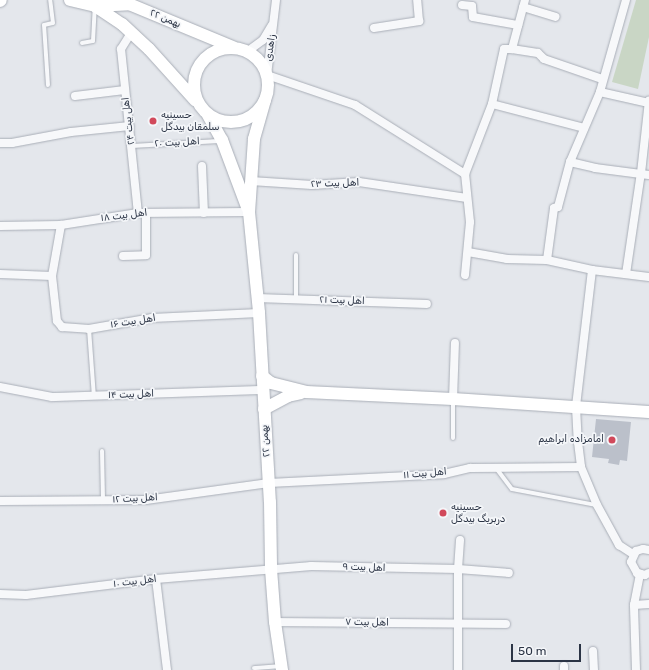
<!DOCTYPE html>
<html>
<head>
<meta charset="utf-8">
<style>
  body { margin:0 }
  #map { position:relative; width:649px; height:670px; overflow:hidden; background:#e4e7ec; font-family:Rubik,"Noto Sans Arabic",sans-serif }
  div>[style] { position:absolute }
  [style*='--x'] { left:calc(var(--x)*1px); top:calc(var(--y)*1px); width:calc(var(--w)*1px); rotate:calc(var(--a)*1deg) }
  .green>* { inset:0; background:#c9d6c5 }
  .building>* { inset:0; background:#bbc0ca }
  .roads { filter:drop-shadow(0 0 1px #a9aeb7) drop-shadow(0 0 1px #a9aeb7) }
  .lane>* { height:4px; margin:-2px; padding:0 2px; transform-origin:2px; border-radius:2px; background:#f7f8fa }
  .street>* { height:8px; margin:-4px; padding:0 4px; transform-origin:4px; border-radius:4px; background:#f7f8fa }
  .secondary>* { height:12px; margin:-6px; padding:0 6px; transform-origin:6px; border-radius:6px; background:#fff }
  .secondary>.ring { margin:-6px; padding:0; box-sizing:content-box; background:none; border:12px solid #fff; border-radius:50% }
  .dots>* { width:11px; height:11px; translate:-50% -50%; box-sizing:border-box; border:2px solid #f4f6f9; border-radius:50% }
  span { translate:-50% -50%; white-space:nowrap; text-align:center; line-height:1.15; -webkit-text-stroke:3.5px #f4f6f9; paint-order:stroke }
  .street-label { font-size:10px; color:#2b3445 }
  .poi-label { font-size:10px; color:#2b3445 }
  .left { translate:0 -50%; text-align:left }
  .right { translate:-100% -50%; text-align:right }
  .scale { position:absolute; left:511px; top:644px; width:70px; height:18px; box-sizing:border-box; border:2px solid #2b3445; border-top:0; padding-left:5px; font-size:12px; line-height:14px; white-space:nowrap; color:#2b3445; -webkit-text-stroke:3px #f4f6f9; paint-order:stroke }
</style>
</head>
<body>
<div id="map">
  <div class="green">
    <i style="clip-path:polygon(636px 0,649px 0,649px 37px,638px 89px,612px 82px)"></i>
  </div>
  <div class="building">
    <i style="clip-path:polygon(596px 419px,631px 422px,627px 461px,620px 460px,619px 465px,608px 463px,609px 459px,592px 457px)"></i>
  </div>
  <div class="roads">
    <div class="lane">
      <i style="--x:82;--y:43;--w:11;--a:-10"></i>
      <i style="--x:93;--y:41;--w:33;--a:-87"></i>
      <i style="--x:48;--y:85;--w:60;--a:-93.8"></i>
      <i style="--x:44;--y:25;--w:9;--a:-13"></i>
      <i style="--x:53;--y:23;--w:23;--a:-97"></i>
      <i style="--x:132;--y:146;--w:87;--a:-3.3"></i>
      <i style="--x:296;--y:299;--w:44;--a:-90"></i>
      <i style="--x:89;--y:329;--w:68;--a:85.8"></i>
      <i style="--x:453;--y:400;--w:38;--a:90"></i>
      <i style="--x:102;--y:451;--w:49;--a:88.8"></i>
      <i style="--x:496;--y:468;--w:26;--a:53"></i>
      <i style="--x:512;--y:489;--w:86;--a:10.8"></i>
      <i style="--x:254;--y:668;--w:26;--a:-4"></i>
    </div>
    <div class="street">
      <i style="--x:276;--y:0;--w:76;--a:96.8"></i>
      <i style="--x:267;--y:75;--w:93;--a:18.8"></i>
      <i style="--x:355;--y:105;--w:130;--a:32.1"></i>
      <i style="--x:525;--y:0;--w:51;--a:104.9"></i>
      <i style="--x:512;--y:49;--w:26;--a:9"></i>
      <i style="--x:538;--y:53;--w:8;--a:45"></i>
      <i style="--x:544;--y:59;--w:61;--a:19"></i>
      <i style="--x:626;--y:0;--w:96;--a:105.8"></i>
      <i style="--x:600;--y:92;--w:76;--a:113.2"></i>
      <i style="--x:570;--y:162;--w:26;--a:13"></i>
      <i style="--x:595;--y:168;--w:54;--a:7.4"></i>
      <i style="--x:462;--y:5;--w:10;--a:6"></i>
      <i style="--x:472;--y:6;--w:11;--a:85"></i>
      <i style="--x:473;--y:17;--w:46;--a:10.1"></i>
      <i style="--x:523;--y:7;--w:34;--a:17"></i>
      <i style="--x:374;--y:28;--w:46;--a:-8.8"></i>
      <i style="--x:419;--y:21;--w:21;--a:-95"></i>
      <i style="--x:131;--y:33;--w:19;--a:122"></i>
      <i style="--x:121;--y:49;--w:165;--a:84.1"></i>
      <i style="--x:248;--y:51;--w:19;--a:-36"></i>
      <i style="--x:263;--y:40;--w:17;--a:-59"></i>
      <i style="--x:600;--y:92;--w:50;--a:12.7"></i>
      <i style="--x:75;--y:96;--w:50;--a:-6.8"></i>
      <i style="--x:492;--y:104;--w:95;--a:14.6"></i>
      <i style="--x:0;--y:143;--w:12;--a:0"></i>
      <i style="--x:12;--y:143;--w:60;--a:-10.6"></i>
      <i style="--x:71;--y:132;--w:59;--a:-5.8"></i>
      <i style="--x:202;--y:166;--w:47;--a:87.6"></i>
      <i style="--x:251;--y:181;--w:61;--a:3.8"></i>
      <i style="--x:312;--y:185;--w:47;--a:-3.7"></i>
      <i style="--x:359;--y:182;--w:109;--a:8.4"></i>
      <i style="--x:0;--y:226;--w:61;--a:-0.9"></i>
      <i style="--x:61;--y:225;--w:78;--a:-8.9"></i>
      <i style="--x:138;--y:213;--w:111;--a:-0.5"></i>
      <i style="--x:468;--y:252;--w:40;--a:10"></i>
      <i style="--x:507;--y:259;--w:40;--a:1.4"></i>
      <i style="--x:547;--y:260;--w:46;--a:12.5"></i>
      <i style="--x:592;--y:270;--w:57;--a:7"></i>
      <i style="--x:123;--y:256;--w:23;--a:-2"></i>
      <i style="--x:146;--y:255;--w:42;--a:-90"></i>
      <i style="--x:547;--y:260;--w:52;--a:-82.3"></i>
      <i style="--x:554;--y:208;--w:4;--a:-14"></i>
      <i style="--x:558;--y:207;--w:47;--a:-75.1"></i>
      <i style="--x:592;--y:270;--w:138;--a:96.7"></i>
      <i style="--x:576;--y:407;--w:35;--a:87"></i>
      <i style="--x:578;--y:442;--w:25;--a:83"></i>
      <i style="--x:581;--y:467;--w:41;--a:67.2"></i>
      <i style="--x:597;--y:505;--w:46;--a:61.2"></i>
      <i style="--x:619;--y:545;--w:17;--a:33"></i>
      <i style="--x:0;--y:274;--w:52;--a:2.2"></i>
      <i style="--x:52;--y:276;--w:52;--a:-80"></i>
      <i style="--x:626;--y:274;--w:102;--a:-81.6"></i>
      <i style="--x:641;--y:173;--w:73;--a:-83.7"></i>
      <i style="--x:465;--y:275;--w:53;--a:-84.6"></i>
      <i style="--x:470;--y:222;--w:48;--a:-95.9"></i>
      <i style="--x:465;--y:174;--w:75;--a:-68.9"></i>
      <i style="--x:492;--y:104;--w:56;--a:-77.7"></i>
      <i style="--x:504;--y:49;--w:8;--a:0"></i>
      <i style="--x:52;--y:276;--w:45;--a:83.7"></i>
      <i style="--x:57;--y:321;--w:8;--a:50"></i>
      <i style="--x:62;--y:327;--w:27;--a:4"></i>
      <i style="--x:89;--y:329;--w:64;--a:-9.9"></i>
      <i style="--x:152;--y:318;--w:107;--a:-2.7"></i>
      <i style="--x:257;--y:298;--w:170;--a:2"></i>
      <i style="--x:0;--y:387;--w:53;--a:10.9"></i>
      <i style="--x:52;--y:397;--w:211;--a:-1.9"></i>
      <i style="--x:453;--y:399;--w:56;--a:-88"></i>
      <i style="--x:0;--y:501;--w:146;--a:-0.4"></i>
      <i style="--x:146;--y:500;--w:124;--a:-7.9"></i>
      <i style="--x:269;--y:483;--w:175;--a:-2.9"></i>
      <i style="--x:444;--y:474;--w:27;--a:-13"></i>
      <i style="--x:470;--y:468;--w:111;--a:-0.5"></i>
      <i style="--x:649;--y:550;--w:6;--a:-171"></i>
      <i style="--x:643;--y:549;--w:7;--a:164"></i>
      <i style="--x:636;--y:551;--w:12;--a:114"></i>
      <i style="--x:631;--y:562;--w:13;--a:61"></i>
      <i style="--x:637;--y:573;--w:8;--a:14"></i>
      <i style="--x:645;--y:575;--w:4;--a:-27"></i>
      <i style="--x:156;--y:579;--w:92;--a:83.1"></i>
      <i style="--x:0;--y:594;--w:26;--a:2"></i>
      <i style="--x:26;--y:595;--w:131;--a:-7"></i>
      <i style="--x:156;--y:579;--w:156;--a:-4.8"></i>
      <i style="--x:311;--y:566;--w:147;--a:1.2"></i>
      <i style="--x:458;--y:569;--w:51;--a:4.5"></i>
      <i style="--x:634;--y:605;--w:15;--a:-4"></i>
      <i style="--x:275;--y:622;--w:231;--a:0.5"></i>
      <i style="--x:593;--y:651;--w:19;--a:87"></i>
      <i style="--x:458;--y:670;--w:101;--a:-90"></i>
      <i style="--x:458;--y:569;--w:29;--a:-86"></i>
      <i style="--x:564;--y:670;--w:4;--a:-90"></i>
      <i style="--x:636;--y:670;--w:65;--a:-91.8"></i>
      <i style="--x:634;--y:605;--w:32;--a:-79"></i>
    </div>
    <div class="secondary">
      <i style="--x:70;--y:0;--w:26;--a:13"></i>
      <i style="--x:95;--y:6;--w:32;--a:34"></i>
      <i style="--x:122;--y:24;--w:37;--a:43"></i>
      <i style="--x:149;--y:49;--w:69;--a:48"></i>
      <i style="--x:0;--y:1;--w:1;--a:-45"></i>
      <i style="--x:95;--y:6;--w:34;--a:-3"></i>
      <i style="--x:129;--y:4;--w:113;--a:22.5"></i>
      <i class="ring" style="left:194px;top:48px;width:62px;height:62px"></i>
      <i style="--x:265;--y:100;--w:41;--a:105.8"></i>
      <i style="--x:254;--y:139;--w:73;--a:93.9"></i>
      <i style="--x:249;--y:212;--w:101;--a:84.3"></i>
      <i style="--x:259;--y:313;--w:189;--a:86.7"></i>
      <i style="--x:270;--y:502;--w:67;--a:89.1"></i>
      <i style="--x:271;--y:569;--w:53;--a:85.7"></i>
      <i style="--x:275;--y:622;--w:49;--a:81.7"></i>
      <i style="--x:208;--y:115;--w:29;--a:61"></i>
      <i style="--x:222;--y:140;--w:72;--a:69.5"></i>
      <i style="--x:262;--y:376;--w:11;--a:38"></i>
      <i style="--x:271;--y:383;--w:36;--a:14"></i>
      <i style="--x:306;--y:392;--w:147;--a:2.7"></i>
      <i style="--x:453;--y:399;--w:196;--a:3.8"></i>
      <i style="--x:264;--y:409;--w:27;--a:-28"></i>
      <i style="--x:288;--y:396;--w:13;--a:-13"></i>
    </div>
  </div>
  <div class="dots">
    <i style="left:153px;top:121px;background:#d1495b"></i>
    <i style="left:612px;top:440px;background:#d1495b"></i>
    <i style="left:443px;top:513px;background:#d1495b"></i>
  </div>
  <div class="street-label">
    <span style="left:165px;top:19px;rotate:23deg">۲۲ بهمن</span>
    <span style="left:271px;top:48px;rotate:-83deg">زاهدی</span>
    <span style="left:129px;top:121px;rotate:-97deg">اهل بیت ۲۴</span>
    <span style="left:177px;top:143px;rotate:-3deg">اهل بیت ۲۰</span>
    <span style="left:335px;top:184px;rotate:-2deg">اهل بیت ۲۳</span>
    <span style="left:124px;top:216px;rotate:-7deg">اهل بیت ۱۸</span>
    <span style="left:342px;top:301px;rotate:2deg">اهل بیت ۲۱</span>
    <span style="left:133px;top:322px;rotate:-9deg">اهل بیت ۱۶</span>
    <span style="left:131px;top:395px;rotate:-2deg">اهل بیت ۱۴</span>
    <span style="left:266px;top:441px;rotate:-94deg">۲۲ بهمن</span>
    <span style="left:425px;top:474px;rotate:-5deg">اهل بیت ۱۱</span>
    <span style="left:135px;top:499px;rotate:-3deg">اهل بیت ۱۲</span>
    <span style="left:364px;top:568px;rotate:2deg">اهل بیت ۹</span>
    <span style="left:135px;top:582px;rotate:-7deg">اهل بیت ۱۰</span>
    <span style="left:367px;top:623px;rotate:1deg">اهل بیت ۷</span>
  </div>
  <div class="poi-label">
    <span class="left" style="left:161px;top:121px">حسینیه<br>سلمقان بیدگل</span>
    <span class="right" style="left:604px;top:440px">امامزاده ابراهیم</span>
    <span class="left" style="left:451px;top:513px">حسینیه<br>دربریگ بیدگل</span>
  </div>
  <div class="scale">50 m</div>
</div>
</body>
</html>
